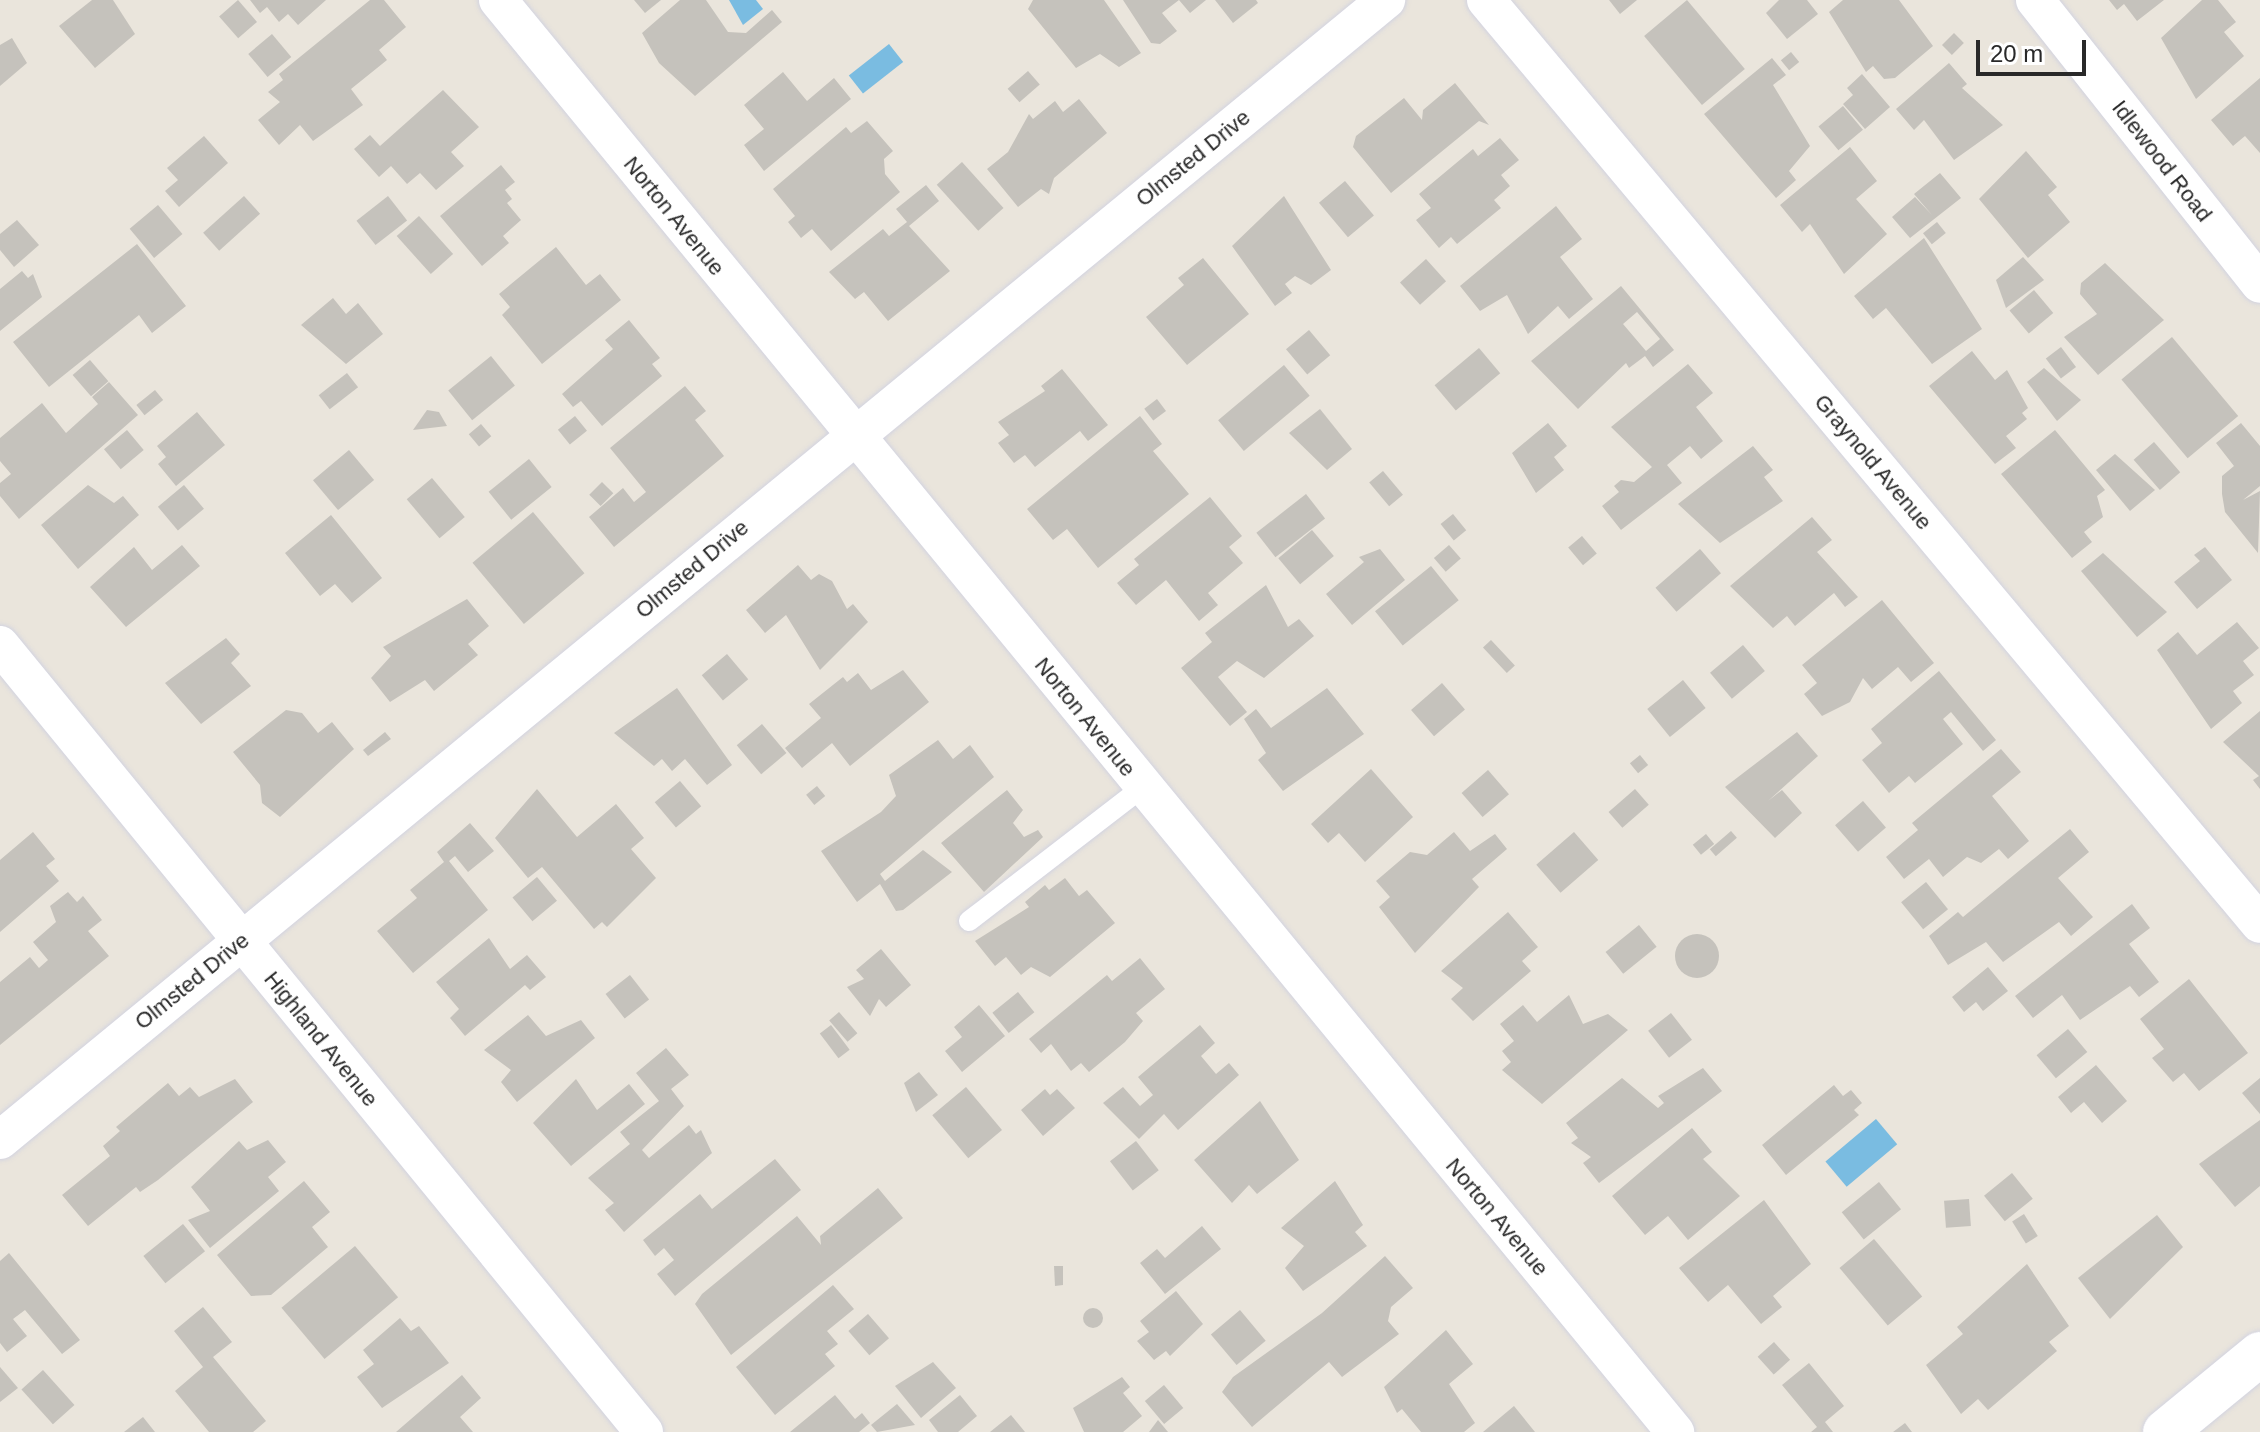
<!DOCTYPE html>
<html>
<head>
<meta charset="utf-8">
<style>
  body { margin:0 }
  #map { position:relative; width:2260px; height:1432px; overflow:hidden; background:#eae5dc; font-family:Helvetica,sans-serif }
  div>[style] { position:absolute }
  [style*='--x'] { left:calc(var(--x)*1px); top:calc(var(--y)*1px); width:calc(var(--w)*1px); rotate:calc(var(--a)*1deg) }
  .water>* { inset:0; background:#7abce1; transform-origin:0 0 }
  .building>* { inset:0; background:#c5c2bc; transform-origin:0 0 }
  .round { border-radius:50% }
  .roads { filter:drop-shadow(0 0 2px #d2d3e0) drop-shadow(0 0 2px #d2d3e0) }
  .service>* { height:20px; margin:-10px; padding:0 10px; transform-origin:10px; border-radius:10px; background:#fff }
  .minor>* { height:38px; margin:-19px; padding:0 19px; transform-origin:19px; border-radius:19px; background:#fff }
  .tertiary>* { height:44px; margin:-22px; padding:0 22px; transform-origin:22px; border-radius:22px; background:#fff }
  span { translate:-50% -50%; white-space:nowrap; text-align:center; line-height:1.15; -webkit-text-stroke:8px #fff; paint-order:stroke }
  .street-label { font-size:22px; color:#292929 }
  .scale { position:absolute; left:1976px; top:40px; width:110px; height:36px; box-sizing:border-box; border:4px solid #292929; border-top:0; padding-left:10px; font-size:24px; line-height:28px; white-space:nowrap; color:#292929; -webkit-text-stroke:6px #fff; paint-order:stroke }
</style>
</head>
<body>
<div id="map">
  <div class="water">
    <i style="clip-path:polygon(729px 0,756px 0,763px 9px,743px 25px)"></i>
    <i style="left:889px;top:44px;width:23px;height:51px;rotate:52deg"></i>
    <i style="left:1876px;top:1119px;width:33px;height:66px;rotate:50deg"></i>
  </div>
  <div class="building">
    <i style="clip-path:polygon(92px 0,113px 0,135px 34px,95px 68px,59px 26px)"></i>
    <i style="left:238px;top:0;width:29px;height:25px;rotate:49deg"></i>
    <i style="clip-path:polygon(250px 0,326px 0,298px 25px,288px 14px,279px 22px,267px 7px,260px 13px)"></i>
    <i style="clip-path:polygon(370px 0,384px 0,406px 27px,379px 50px,387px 60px,351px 89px,363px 105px,313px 141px,300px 125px,279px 145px,258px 120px,280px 102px,268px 92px,283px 80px,279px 74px)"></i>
    <i style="clip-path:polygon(634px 0,661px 0,645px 13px)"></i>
    <i style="clip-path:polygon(680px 0,706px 0,728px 32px,746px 33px,772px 10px,782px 22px,695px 96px,659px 63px,642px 33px)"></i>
    <i style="clip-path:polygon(1033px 0,1104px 0,1141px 53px,1119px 67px,1100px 54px,1076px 68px,1028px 9px)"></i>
    <i style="clip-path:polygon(1123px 0,1206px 0,1190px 13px,1179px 0,1162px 13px,1177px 31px,1160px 44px,1151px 43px)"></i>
    <i style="clip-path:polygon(1215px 0,1256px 0,1258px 3px,1233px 23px)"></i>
    <i style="clip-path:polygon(1609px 0,1637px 0,1620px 14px)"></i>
    <i style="left:1687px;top:0;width:90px;height:56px;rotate:50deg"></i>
    <i style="clip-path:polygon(1779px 0,1807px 0,1818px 14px,1787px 39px,1766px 13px)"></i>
    <i style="clip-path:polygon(1843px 0,1899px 0,1933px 46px,1895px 78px,1884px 79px,1873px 66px,1866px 72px,1829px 12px)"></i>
    <i style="clip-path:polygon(2109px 0,2164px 0,2137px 21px,2124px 4px,2117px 10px)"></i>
    <i style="clip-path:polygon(2202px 0,2218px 0,2236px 22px,2224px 32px,2244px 56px,2196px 99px,2161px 38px)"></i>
    <i style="left:1954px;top:33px;width:14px;height:17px;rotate:45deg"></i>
    <i style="left:272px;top:34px;width:30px;height:31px;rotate:50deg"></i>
    <i style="clip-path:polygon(12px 38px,27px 63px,0 86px,0 45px)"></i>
    <i style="left:1791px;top:52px;width:13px;height:13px;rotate:51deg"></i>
    <i style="clip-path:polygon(1772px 58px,1786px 75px,1773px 85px,1810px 146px,1789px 171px,1796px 180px,1776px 198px,1704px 114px)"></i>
    <i style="clip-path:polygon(1949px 63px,1967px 84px,1962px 88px,2003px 125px,1954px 160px,1924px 120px,1914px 130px,1896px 109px)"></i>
    <i style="left:1028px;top:71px;width:18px;height:27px;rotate:49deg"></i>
    <i style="clip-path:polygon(783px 72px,807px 101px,834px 78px,851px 99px,764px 171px,744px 145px,764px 129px,744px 105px)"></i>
    <i style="clip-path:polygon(1862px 74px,1890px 107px,1865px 129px,1843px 104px,1853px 95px,1847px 88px)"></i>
    <i style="clip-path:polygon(2260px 78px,2260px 153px,2245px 136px,2233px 146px,2211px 120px)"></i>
    <i style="clip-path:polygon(1455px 83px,1489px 125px,1479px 121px,1391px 193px,1353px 147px,1356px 136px,1404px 98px,1422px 120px,1423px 110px)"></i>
    <i style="clip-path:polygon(443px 90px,479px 127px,451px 152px,464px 166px,436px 190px,420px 173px,407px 184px,391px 166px,379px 177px,354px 149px,370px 135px,380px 146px)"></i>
    <i style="clip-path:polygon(1079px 99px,1107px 133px,1054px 178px,1049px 194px,1041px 189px,1018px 207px,987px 169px,1008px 152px,1029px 114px,1033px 119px,1055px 101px,1063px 112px)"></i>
    <i style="left:1843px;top:106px;width:31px;height:32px;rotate:50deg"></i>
    <i style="clip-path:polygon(867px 121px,893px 151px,884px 159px,885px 174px,900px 192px,831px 251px,812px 229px,801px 238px,788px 222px,795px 216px,773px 189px,846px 127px,851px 133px)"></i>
    <i style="clip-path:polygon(204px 136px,228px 163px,179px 207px,165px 191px,178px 180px,167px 168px)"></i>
    <i style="clip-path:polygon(1500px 138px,1519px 160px,1501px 175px,1510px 186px,1494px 200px,1501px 208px,1457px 244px,1451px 237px,1439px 248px,1416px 220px,1431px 208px,1419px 194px,1473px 149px,1478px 156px)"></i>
    <i style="clip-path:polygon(1850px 147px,1877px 181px,1856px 199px,1887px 234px,1844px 274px,1810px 224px,1802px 232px,1780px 205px)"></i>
    <i style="clip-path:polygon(2026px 151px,2057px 187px,2048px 195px,2070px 222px,2028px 258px,1979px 199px)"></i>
    <i style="left:962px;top:162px;width:62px;height:34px;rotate:48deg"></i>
    <i style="clip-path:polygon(501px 165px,515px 182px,505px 190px,512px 199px,507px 203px,521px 220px,503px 236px,509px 243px,482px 266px,440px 216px)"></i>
    <i style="clip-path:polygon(1940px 173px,1961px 198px,1910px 238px,1892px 217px,1915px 197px,1932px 215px,1914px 194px)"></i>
    <i style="left:1345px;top:181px;width:45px;height:34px;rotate:50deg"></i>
    <i style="clip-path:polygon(926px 185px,939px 201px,909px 226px,950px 271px,888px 321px,864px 292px,855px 299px,829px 272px,883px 229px,889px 236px,907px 222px,896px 209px)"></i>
    <i style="left:244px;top:196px;width:24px;height:55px;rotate:48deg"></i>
    <i style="left:388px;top:196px;width:31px;height:40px;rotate:52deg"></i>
    <i style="clip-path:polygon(1284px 196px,1331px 270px,1311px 285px,1295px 276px,1285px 284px,1292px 293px,1275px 306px,1232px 246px)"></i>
    <i style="left:158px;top:205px;width:38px;height:37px;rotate:50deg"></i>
    <i style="clip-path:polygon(1556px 206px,1582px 239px,1560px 257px,1593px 299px,1569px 319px,1558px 306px,1528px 334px,1507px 295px,1480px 311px,1460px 286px)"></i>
    <i style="left:419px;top:216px;width:51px;height:30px;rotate:48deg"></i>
    <i style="clip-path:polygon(17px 220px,39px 245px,14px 267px,0 250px,0 234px)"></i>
    <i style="left:1937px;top:222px;width:14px;height:18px;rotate:51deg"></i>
    <i style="clip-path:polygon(1924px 238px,1982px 329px,1932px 364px,1886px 308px,1873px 319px,1854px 296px)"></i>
    <i style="clip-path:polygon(137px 244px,186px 306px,152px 333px,139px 315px,49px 387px,13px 342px)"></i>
    <i style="clip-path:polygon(556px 247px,586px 285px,600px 274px,621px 300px,542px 364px,502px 315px,510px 307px,499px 294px)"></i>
    <i style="clip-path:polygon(2023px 257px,2044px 280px,2006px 308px,1996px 280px)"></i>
    <i style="clip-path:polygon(1203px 258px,1249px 314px,1187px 365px,1146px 317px,1184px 285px,1178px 278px)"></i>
    <i style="left:1426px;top:259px;width:30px;height:35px;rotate:48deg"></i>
    <i style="clip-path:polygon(2105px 263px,2164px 320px,2098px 375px,2064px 337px,2097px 314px,2080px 294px,2081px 283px)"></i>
    <i style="clip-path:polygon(22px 271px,28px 278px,33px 274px,42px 297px,0 331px,0 289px)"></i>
    <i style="clip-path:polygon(evenodd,1621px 286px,1674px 350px,1653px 367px,1645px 356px,1629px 368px,1626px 363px,1578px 409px,1531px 361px,1621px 286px,1637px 312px,1660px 339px,1646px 351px,1623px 324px,1637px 312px)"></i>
    <i style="left:2034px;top:290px;width:30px;height:32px;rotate:50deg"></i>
    <i style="clip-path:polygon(333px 298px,346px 314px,358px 303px,383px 334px,346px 364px,301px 325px)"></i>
    <i style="clip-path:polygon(629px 320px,660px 358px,652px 364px,662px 376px,602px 426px,581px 401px,573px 407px,562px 394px,613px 349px,605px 340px)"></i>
    <i style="left:1309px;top:330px;width:33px;height:30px;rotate:50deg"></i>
    <i style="left:2172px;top:337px;width:103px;height:66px;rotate:50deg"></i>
    <i style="left:2061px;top:347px;width:25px;height:19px;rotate:53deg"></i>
    <i style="left:1479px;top:348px;width:33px;height:58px;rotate:50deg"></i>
    <i style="clip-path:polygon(1972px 351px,1995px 380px,2007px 370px,2028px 408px,2022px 413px,2027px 419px,2006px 436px,2016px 448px,1995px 464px,1929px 386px)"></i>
    <i style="left:491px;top:356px;width:38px;height:55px;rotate:51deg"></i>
    <i style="left:90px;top:360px;width:28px;height:23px;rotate:49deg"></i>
    <i style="clip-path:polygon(1688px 364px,1713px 393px,1696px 407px,1723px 441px,1701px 459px,1690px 446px,1667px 465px,1682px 483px,1621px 530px,1602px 506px,1619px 492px,1614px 486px,1621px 480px,1634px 482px,1652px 467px,1611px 427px)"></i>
    <i style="left:1284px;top:365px;width:40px;height:86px;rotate:50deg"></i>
    <i style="clip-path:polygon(2044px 368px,2081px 400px,2057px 421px,2027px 382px)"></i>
    <i style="clip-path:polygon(1062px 369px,1108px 425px,1088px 441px,1080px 431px,1035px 467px,1025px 455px,1014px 463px,998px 443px,1009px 435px,998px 422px,1045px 391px,1041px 386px)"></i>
    <i style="left:347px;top:373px;width:18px;height:36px;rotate:52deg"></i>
    <i style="clip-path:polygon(109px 382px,138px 415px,19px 519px,0 496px,0 483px,11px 474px,0 461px,0 438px,42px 403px,66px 433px,98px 404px,92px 397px)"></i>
    <i style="clip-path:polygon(685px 386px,706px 411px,695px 420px,724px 456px,614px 547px,589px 517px,623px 488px,634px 502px,646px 492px,610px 448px)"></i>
    <i style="left:155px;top:390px;width:13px;height:24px;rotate:51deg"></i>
    <i style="left:1157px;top:399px;width:15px;height:16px;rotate:53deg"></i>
    <i style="clip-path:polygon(1320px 409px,1352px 449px,1327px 470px,1289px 433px)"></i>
    <i style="clip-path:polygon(427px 410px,439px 412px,447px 426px,413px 430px)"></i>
    <i style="clip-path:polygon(197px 412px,225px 445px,176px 486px,158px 464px,166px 457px,157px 446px)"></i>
    <i style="left:575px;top:416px;width:19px;height:22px;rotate:51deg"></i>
    <i style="clip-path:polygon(1140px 416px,1162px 444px,1153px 451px,1189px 494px,1098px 568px,1067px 529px,1053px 540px,1027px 509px)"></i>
    <i style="clip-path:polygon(1548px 423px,1567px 446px,1554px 457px,1564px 470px,1536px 493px,1512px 453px)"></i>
    <i style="clip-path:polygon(2241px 423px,2260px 446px,2260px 486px,2243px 500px,2260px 491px,2258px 553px,2225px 512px,2222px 494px,2222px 476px,2234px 466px,2216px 443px)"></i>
    <i style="left:481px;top:424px;width:16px;height:16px;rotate:50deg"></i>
    <i style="left:127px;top:430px;width:26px;height:30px;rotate:50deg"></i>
    <i style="clip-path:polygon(2055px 430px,2105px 490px,2097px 496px,2103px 517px,2084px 532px,2092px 542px,2072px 558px,2001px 474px)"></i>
    <i style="left:2154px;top:442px;width:40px;height:27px;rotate:49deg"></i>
    <i style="clip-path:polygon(1753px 446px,1773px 470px,1764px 477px,1783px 501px,1720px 543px,1678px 504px)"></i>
    <i style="left:349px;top:450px;width:39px;height:47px;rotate:50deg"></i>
    <i style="clip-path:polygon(2115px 454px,2155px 490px,2130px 511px,2096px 470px)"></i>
    <i style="left:529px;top:459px;width:36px;height:52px;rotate:51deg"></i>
    <i style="left:1383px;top:471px;width:31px;height:18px;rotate:50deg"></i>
    <i style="left:432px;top:478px;width:51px;height:33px;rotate:50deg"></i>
    <i style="left:602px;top:482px;width:16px;height:18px;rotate:45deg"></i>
    <i style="clip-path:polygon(88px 485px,114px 503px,123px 496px,139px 515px,78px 569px,41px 525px)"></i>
    <i style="left:184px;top:485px;width:31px;height:34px;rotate:50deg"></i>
    <i style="left:1306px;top:494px;width:31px;height:63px;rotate:52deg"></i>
    <i style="clip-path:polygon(1210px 497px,1242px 536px,1229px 547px,1243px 563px,1208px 593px,1218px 605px,1199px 621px,1166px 580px,1136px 605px,1117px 583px,1139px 565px,1134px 559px)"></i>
    <i style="left:533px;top:512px;width:80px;height:79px;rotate:50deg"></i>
    <i style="left:1453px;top:514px;width:21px;height:16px;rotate:51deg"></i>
    <i style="clip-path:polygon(331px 515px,382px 578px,352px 603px,335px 584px,320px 596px,285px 553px)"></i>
    <i style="clip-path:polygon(1812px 517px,1832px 540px,1817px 552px,1858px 597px,1845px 607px,1834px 593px,1795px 626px,1787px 616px,1773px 628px,1730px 586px)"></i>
    <i style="left:1312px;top:530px;width:34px;height:44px;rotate:50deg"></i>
    <i style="left:1582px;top:536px;width:23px;height:18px;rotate:50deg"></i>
    <i style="clip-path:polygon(182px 545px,200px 566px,126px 627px,90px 587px,134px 547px,152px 570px)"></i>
    <i style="left:1449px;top:545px;width:18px;height:20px;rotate:49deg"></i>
    <i style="clip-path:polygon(2205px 547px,2232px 580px,2197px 609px,2174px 582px,2200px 561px,2194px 555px)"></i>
    <i style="clip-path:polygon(1380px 549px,1405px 580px,1352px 625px,1326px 594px,1364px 562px,1359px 557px)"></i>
    <i style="left:1700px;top:549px;width:32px;height:59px;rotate:49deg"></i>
    <i style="clip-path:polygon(2103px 553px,2167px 612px,2137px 637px,2081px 571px)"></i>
    <i style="clip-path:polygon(798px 565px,811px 580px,819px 574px,832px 581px,847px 609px,853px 604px,868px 622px,820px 670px,786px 615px,765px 633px,746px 610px)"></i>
    <i style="left:1431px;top:566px;width:44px;height:72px;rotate:51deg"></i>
    <i style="clip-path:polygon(1266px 585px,1288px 627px,1299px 619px,1314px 636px,1264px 678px,1237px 661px,1218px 677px,1247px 712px,1230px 726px,1181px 668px,1212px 642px,1205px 633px)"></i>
    <i style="clip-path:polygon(467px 599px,489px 626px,468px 644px,478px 655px,434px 691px,425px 680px,390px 702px,371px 678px,391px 656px,383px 647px)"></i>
    <i style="clip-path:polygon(1882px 600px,1934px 663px,1911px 682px,1898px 667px,1872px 689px,1863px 678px,1850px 702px,1822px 716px,1804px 694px,1817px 683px,1802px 665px)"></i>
    <i style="clip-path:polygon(2237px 622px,2259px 648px,2243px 661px,2254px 675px,2233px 691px,2242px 703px,2211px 729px,2157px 650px,2178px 632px,2197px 655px)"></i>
    <i style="clip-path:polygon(226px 638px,240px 654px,231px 663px,251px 686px,201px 724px,165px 683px)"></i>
    <i style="left:1491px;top:640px;width:35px;height:11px;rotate:47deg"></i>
    <i style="left:1743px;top:645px;width:34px;height:43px;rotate:50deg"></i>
    <i style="left:727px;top:654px;width:33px;height:33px;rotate:50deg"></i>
    <i style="clip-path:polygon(903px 670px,929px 702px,850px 766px,832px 743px,802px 768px,785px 748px,821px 718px,809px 704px,843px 677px,847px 682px,858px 673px,871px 690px)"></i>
    <i style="clip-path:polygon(1939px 671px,1996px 740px,1983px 751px,1951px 712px,1943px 719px,1963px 744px,1915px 783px,1909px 776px,1889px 793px,1862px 760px,1882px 743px,1871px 729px)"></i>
    <i style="left:1683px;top:680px;width:36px;height:46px;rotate:51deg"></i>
    <i style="left:1442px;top:683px;width:35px;height:41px;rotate:49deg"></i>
    <i style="clip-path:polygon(677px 688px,732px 765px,707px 785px,685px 759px,672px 771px,662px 759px,654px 766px,614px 733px)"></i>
    <i style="clip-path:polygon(1327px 688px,1364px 734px,1283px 791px,1258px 760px,1266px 753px,1244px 719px,1256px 709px,1271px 728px)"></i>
    <i style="clip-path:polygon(286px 710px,302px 713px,318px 733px,332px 722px,354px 749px,280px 817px,262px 803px,260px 785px,233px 752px)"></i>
    <i style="clip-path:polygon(2260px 711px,2260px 789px,2253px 780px,2259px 776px,2223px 742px)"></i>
    <i style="left:762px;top:724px;width:38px;height:33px;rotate:50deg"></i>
    <i style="clip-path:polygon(385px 732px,391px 739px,368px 756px,363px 750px)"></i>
    <i style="clip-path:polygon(1797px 732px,1818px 756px,1768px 801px,1782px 790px,1802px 813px,1775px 838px,1725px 787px)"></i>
    <i style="clip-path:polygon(938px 740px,953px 759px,970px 745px,994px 777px,880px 874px,885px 881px,923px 850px,952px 872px,903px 910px,896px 911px,880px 884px,857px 902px,821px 851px,881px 812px,896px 796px,889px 775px)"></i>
    <i style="clip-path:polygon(2001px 749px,2021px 772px,1992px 796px,2029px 841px,2008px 859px,1999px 849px,1981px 863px,1967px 857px,1943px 877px,1929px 859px,1904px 879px,1886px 857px,1918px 830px,1912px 823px)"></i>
    <i style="left:1640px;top:755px;width:13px;height:13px;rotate:51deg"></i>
    <i style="clip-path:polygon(1371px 769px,1413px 817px,1365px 862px,1339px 833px,1328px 843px,1311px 824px)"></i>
    <i style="left:1488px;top:770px;width:32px;height:35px;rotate:49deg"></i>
    <i style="left:680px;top:781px;width:33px;height:33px;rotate:50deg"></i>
    <i style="left:817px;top:786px;width:13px;height:14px;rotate:51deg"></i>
    <i style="clip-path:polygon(537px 789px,577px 837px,616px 804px,644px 838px,631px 849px,656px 878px,607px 927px,602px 922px,594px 929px,542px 867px,528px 878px,495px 838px)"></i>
    <i style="left:1635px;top:789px;width:21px;height:35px;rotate:49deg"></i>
    <i style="clip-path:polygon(1007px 790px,1023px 810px,1013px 823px,1024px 837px,1038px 830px,1043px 837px,984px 892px,941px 843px)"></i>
    <i style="left:1863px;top:801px;width:35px;height:37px;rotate:49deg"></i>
    <i style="clip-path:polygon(470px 823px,494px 851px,468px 872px,455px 856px,449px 861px,488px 910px,413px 973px,377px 931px,417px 898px,410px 890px,444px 862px,437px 852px)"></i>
    <i style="clip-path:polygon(2070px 829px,2089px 852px,2058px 878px,2093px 917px,2071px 936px,2059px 922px,2003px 962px,1986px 942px,1948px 965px,1929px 936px,1958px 912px,1963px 917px)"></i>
    <i style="left:1731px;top:831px;width:9px;height:28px;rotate:49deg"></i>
    <i style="clip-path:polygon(33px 832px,55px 859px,46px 866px,59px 881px,0 932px,0 860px)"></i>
    <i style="clip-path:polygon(1454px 832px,1470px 851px,1495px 834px,1507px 849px,1472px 879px,1479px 887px,1415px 953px,1379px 907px,1390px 897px,1376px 881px,1410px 852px,1427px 855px)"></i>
    <i style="left:1574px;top:832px;width:37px;height:50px;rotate:49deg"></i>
    <i style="left:1706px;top:834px;width:13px;height:17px;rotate:51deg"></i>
    <i style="left:537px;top:877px;width:31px;height:32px;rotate:50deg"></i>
    <i style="clip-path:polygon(1065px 878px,1079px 896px,1087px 890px,1115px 923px,1050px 977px,1031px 967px,1021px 975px,1006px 957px,995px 966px,975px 941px,1029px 907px,1025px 902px,1045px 885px,1049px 890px)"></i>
    <i style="left:1926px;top:882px;width:35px;height:32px;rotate:51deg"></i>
    <i style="clip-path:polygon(68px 892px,77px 902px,83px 896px,102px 920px,88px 931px,109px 956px,0 1045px,0 982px,30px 957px,39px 968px,48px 960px,33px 942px,56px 922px,50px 906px)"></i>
    <i style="clip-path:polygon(2132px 904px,2150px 928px,2129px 944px,2159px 982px,2139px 997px,2130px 986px,2080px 1020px,2062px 995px,2033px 1018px,2015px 996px)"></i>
    <i style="clip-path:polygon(1508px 912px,1538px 947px,1522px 961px,1531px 971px,1473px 1021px,1451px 999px,1463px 988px,1441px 971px)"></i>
    <i style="left:1639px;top:925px;width:28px;height:43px;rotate:51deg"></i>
    <i class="round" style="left:1675px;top:934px;width:44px;height:44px"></i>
    <i style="clip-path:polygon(489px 938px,510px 969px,527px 955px,546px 977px,530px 990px,525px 985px,465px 1036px,450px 1018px,459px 1009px,436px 982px)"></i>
    <i style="clip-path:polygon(881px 949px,911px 985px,886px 1007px,879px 999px,870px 1016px,847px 987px,864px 979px,856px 970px)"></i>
    <i style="clip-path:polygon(1140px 958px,1165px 989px,1136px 1013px,1143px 1021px,1125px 1042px,1089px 1072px,1081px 1063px,1071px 1071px,1051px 1044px,1041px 1053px,1029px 1039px,1107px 975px,1112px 981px)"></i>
    <i style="clip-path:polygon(1988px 967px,2008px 991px,1983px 1011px,1976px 1002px,1964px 1012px,1952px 997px)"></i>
    <i style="left:630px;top:975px;width:31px;height:31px;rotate:52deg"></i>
    <i style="clip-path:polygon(2189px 979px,2248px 1053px,2199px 1091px,2184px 1073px,2173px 1082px,2152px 1058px,2164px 1049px,2140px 1019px)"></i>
    <i style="left:1018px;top:992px;width:26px;height:33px;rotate:51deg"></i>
    <i style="clip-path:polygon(1569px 995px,1583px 1024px,1608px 1014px,1628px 1030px,1542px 1104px,1502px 1070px,1511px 1062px,1502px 1051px,1514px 1041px,1500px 1024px,1523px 1005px,1537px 1022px)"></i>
    <i style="clip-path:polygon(979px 1005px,1005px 1036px,962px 1072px,945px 1051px,962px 1037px,954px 1027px)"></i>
    <i style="left:839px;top:1012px;width:28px;height:13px;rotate:49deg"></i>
    <i style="left:1671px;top:1013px;width:34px;height:29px;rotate:52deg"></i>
    <i style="clip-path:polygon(528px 1015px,546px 1036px,581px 1020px,595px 1038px,517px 1102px,501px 1082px,511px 1070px,484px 1050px)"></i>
    <i style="left:831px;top:1025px;width:31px;height:14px;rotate:53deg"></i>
    <i style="clip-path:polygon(1200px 1025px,1215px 1043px,1201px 1056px,1216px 1074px,1229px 1063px,1239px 1075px,1178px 1130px,1164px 1114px,1139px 1139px,1103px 1103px,1123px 1087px,1140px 1106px,1153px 1095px,1138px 1077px)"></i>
    <i style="left:2068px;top:1029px;width:30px;height:41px;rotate:50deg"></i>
    <i style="clip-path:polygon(666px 1048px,689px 1075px,671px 1089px,684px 1106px,642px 1150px,649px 1158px,689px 1125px,696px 1134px,701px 1130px,712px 1153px,624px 1232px,605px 1210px,614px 1203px,588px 1178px,630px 1144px,620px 1132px,659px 1101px,636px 1073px)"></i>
    <i style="clip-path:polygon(2096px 1065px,2127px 1101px,2102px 1123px,2084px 1102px,2071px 1113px,2058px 1097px)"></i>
    <i style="clip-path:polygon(1703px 1068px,1722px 1091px,1599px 1183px,1583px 1163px,1591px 1157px,1571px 1143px,1578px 1138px,1566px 1123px,1622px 1078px,1658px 1108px,1664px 1103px,1658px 1096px)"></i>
    <i style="clip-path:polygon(919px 1072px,938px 1095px,916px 1112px,904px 1083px)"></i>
    <i style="clip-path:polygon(2260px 1078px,2260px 1114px,2242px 1093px)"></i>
    <i style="clip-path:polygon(235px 1079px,253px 1102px,158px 1180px,140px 1192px,136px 1187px,88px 1226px,62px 1195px,110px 1156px,103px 1146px,120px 1131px,116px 1127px,168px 1083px,179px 1096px,190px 1087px,199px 1097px)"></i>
    <i style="clip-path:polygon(576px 1079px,597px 1110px,629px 1084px,645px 1104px,571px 1166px,533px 1123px)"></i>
    <i style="clip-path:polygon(1834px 1085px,1843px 1096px,1851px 1090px,1862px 1103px,1854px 1110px,1859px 1115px,1786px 1175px,1762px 1145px)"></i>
    <i style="left:966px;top:1087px;width:56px;height:44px;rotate:50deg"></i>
    <i style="clip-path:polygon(1045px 1089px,1050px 1095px,1057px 1089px,1075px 1108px,1043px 1136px,1021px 1110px)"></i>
    <i style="clip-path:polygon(1260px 1101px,1299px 1160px,1257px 1194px,1249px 1185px,1232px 1203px,1194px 1160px)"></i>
    <i style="clip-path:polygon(2260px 1120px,2260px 1186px,2235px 1207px,2199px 1164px)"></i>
    <i style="clip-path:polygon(1692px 1128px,1712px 1152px,1703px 1159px,1740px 1196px,1688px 1240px,1668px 1216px,1645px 1235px,1612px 1196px)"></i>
    <i style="clip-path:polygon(268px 1140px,286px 1162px,268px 1177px,279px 1191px,210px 1248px,188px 1220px,210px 1211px,191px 1187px,239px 1141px,247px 1150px)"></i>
    <i style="left:1136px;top:1141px;width:37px;height:33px;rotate:52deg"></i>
    <i style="clip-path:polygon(775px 1159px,801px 1190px,675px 1296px,657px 1274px,674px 1260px,664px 1248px,655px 1256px,643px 1240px,700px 1194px,712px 1209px)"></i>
    <i style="left:2012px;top:1173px;width:33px;height:36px;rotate:51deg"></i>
    <i style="clip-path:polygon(304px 1181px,330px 1212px,312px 1227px,328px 1247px,271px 1295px,251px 1296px,217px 1255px)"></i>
    <i style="clip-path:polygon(1335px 1181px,1363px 1225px,1355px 1232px,1367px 1246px,1303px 1291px,1285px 1268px,1304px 1246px,1281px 1228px)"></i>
    <i style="left:1879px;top:1182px;width:35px;height:48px;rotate:51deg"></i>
    <i style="clip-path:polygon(878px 1188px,903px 1218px,731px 1355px,695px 1304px,702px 1294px,797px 1216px,821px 1245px,820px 1236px)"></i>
    <i style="left:1969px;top:1199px;width:27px;height:25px;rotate:86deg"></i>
    <i style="clip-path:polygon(1764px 1200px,1811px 1264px,1773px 1296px,1782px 1307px,1761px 1324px,1728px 1285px,1708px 1302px,1679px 1268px)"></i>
    <i style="left:2024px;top:1214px;width:26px;height:14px;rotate:58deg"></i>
    <i style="clip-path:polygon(2157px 1215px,2183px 1247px,2110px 1319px,2078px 1278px)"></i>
    <i style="left:183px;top:1224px;width:35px;height:51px;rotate:51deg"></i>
    <i style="clip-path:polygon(1202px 1226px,1221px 1249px,1165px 1294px,1140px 1263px,1157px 1249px,1165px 1258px)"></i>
    <i style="left:1874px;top:1239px;width:75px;height:45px;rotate:50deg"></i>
    <i style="left:355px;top:1246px;width:67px;height:96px;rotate:50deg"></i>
    <i style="clip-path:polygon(9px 1253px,80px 1340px,62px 1354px,25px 1310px,13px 1319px,27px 1336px,7px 1352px,0 1343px,0 1261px)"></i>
    <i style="clip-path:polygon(1385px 1256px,1413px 1288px,1391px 1307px,1388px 1321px,1399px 1334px,1342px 1377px,1329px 1362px,1252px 1427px,1222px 1392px,1233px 1377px,1322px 1313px)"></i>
    <i style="clip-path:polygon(2027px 1264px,2069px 1326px,2049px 1342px,2057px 1351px,1988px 1410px,1978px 1399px,1961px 1414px,1926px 1365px,1963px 1334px,1957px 1327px)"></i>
    <i style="clip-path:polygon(1054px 1266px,1063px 1266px,1063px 1285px,1055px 1286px)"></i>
    <i style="clip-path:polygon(833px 1285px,854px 1309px,827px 1331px,838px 1344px,825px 1354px,835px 1366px,775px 1415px,736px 1367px)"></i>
    <i style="clip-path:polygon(1176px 1291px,1203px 1324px,1170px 1356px,1166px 1351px,1154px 1360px,1137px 1341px,1149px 1332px,1140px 1321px)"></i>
    <i style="clip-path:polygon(203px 1307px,232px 1342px,213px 1357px,266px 1421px,253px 1432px,209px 1432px,175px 1391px,203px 1367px,174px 1331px)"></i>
    <i class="round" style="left:1083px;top:1308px;width:20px;height:20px"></i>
    <i style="left:1240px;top:1310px;width:40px;height:38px;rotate:50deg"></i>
    <i style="left:868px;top:1314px;width:32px;height:26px;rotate:49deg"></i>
    <i style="clip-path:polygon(400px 1318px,411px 1331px,419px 1326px,449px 1363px,382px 1408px,357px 1377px,374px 1364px,363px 1350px)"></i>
    <i style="clip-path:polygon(1446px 1330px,1473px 1364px,1449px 1384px,1475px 1423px,1464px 1432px,1421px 1432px,1402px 1409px,1397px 1413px,1384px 1387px)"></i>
    <i style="left:1774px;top:1342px;width:24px;height:22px;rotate:48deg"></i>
    <i style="clip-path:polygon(933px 1362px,956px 1388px,921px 1418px,895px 1386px)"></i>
    <i style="clip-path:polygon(1809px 1363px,1844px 1406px,1825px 1422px,1833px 1432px,1811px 1432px,1817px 1427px,1782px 1385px)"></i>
    <i style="clip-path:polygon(0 1367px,18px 1388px,0 1402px)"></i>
    <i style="left:43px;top:1370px;width:47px;height:29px;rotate:48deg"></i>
    <i style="clip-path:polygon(462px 1375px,481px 1398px,460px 1417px,473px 1432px,396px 1432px)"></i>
    <i style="clip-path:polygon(1122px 1377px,1130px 1387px,1123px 1393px,1142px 1416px,1123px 1432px,1084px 1432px,1073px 1408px)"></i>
    <i style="left:1164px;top:1385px;width:30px;height:25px;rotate:50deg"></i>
    <i style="clip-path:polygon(835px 1395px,855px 1419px,862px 1413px,870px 1423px,859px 1432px,790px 1432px)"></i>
    <i style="clip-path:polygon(960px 1395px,977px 1416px,958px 1432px,938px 1432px,929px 1420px)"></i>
    <i style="clip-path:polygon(897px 1404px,915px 1425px,877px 1432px,871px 1425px)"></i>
    <i style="clip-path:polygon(1514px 1406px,1535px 1432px,1483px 1432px)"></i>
    <i style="clip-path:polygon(1011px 1415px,1025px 1432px,990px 1432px)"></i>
    <i style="clip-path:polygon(143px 1417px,155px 1432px,124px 1432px)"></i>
    <i style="clip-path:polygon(1158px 1420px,1168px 1432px,1149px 1432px)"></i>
    <i style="clip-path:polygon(1905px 1423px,1912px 1432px,1920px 1432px,1893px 1432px)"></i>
  </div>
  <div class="roads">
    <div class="service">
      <i style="--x:969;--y:921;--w:220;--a:-37.6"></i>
    </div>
    <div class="minor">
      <i style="--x:498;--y:0;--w:1854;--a:50.58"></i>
      <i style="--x:1486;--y:0;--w:1205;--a:50.05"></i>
      <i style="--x:2035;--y:0;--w:362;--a:51.6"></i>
      <i style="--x:0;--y:645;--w:1017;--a:50.71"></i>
      <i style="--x:0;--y:1140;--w:1795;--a:-39.44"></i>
    </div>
    <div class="tertiary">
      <i style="--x:2165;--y:1432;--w:123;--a:-39.4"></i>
    </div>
  </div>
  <div class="street-label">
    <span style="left:1193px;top:158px;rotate:-39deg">Olmsted Drive</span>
    <span style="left:2162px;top:161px;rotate:52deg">Idlewood Road</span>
    <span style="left:674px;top:216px;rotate:51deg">Norton Avenue</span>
    <span style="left:1873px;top:462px;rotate:50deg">Graynold Avenue</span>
    <span style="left:692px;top:569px;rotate:-40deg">Olmsted Drive</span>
    <span style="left:1085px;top:717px;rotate:51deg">Norton Avenue</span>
    <span style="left:192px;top:981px;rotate:-39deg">Olmsted Drive</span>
    <span style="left:321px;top:1039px;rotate:51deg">Highland Avenue</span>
    <span style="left:1497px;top:1217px;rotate:50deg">Norton Avenue</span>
  </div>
  <div class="scale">20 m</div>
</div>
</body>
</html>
